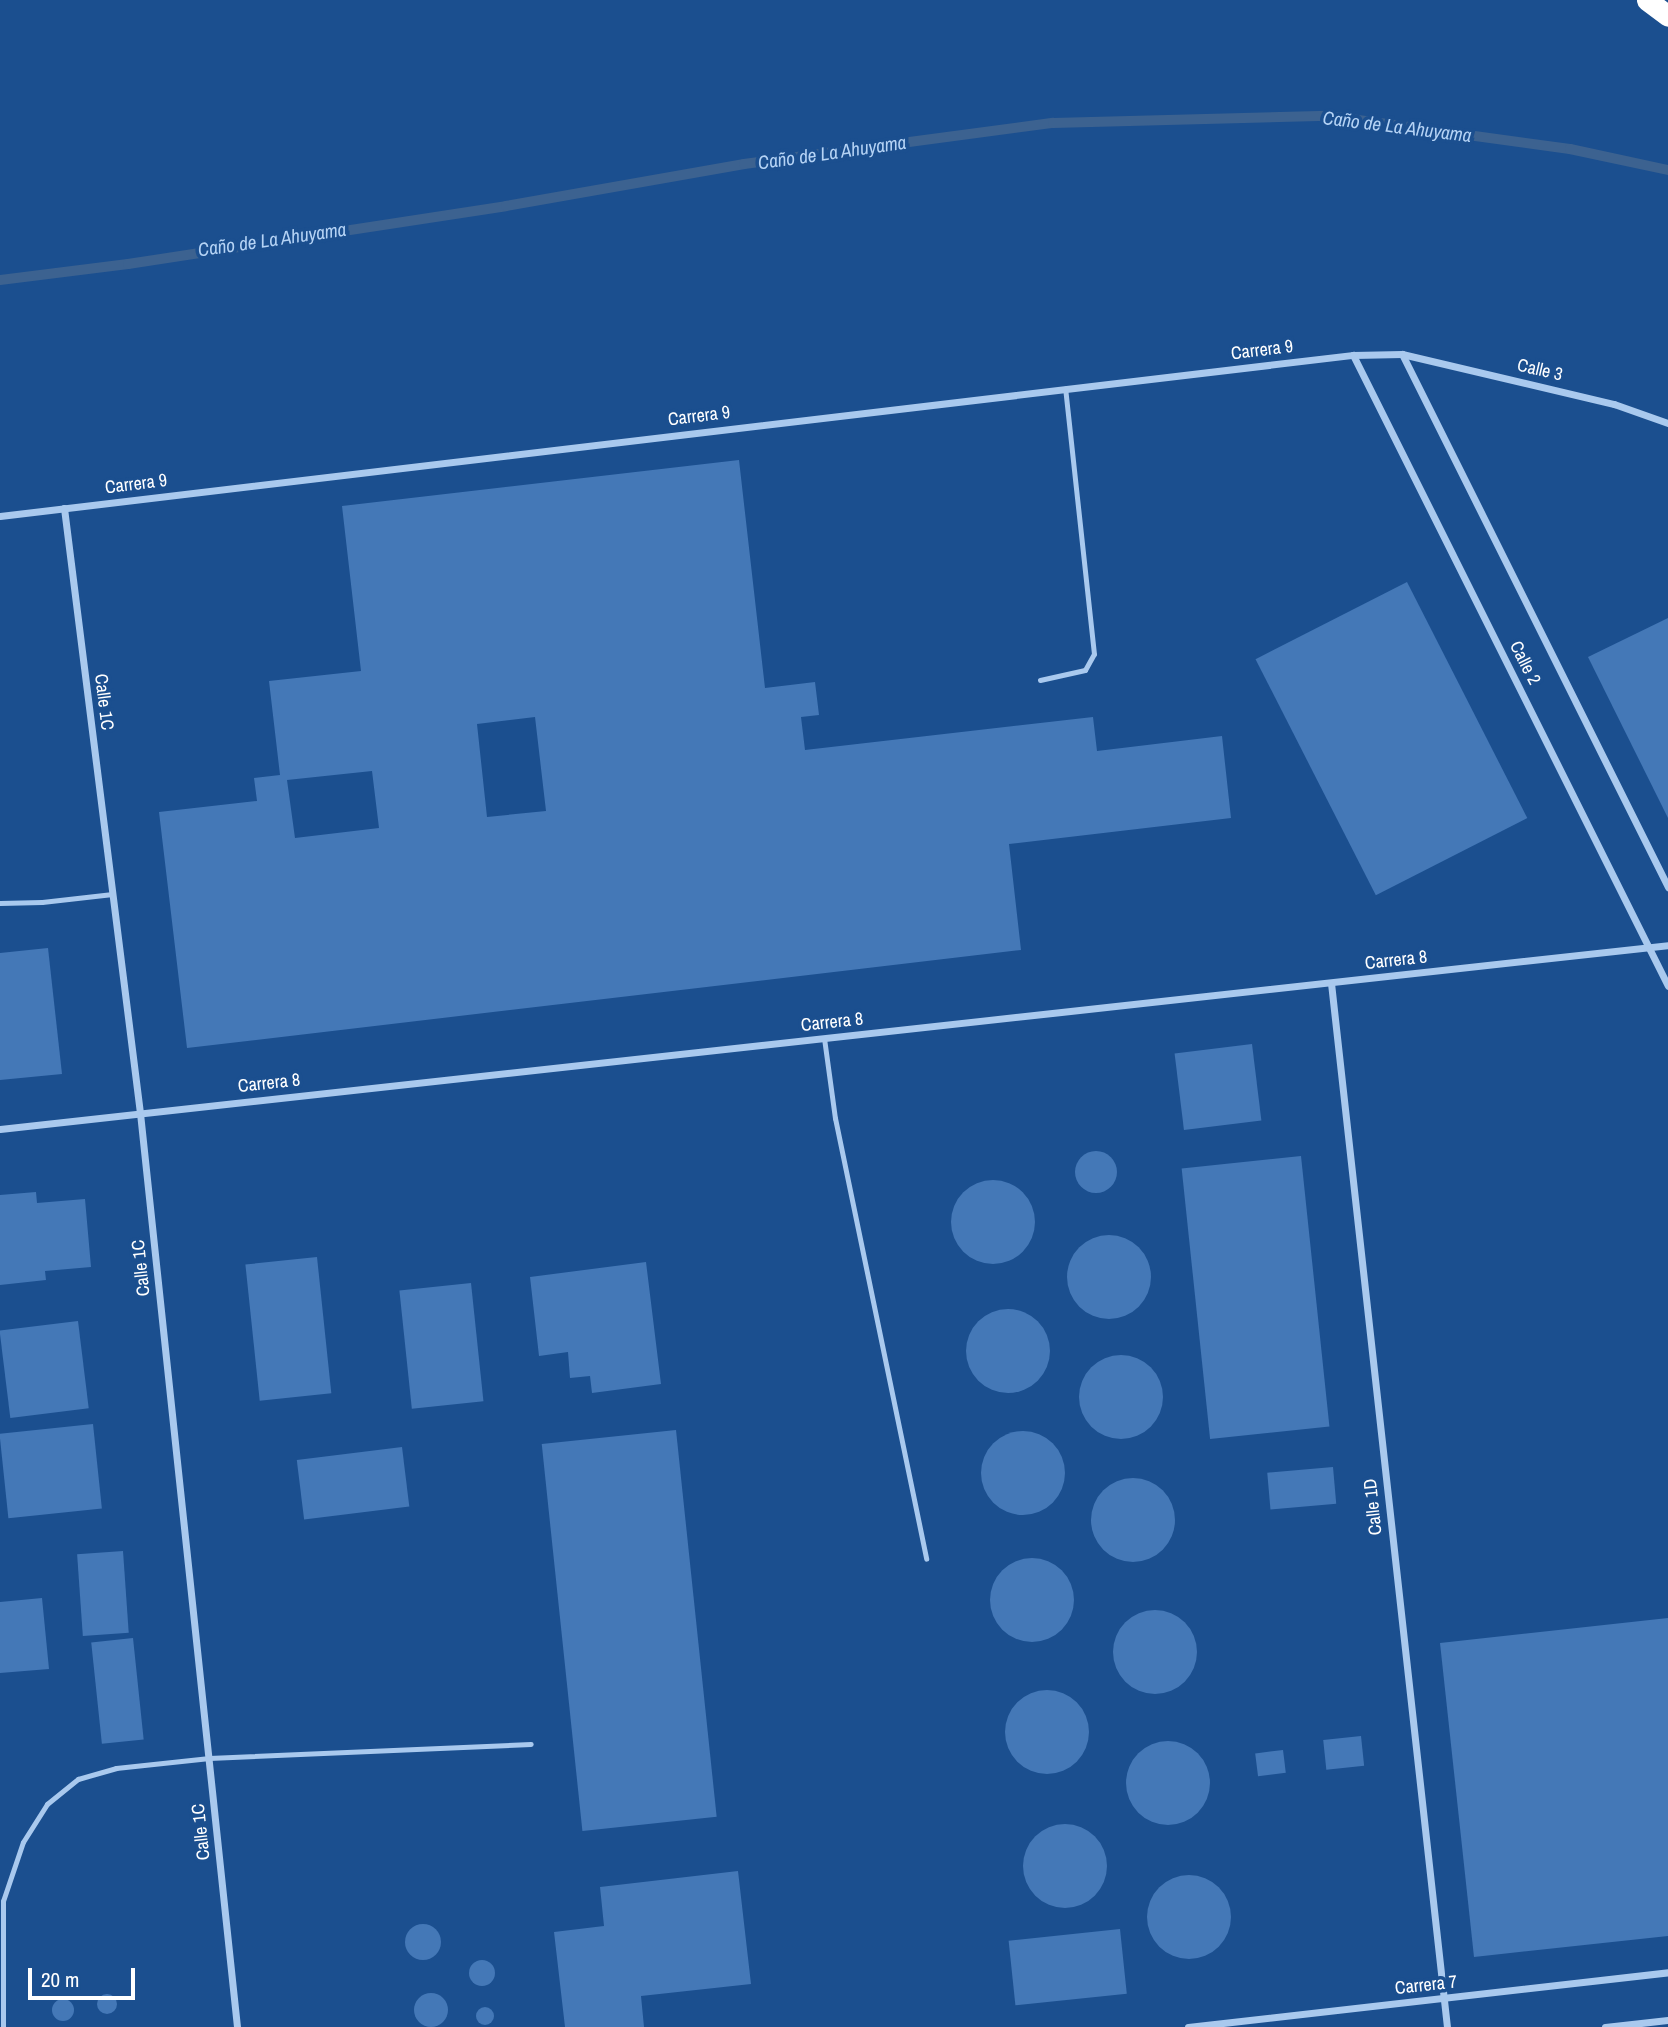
<!DOCTYPE html>
<html>
<head>
<meta charset="utf-8">
<style>
  body { margin:0 }
  #map { position:relative; width:1668px; height:2027px; overflow:hidden; background:#1b4f8f; font-family:"Archivo Narrow",sans-serif }
  div>[style] { position:absolute }
  [style*='--x'] { left:calc(var(--x)*1px); top:calc(var(--y)*1px); width:calc(var(--w)*1px); rotate:calc(var(--a)*1deg) }
  .stream>* { height:10px; margin:-5px; padding:0 5px; transform-origin:5px; border-radius:5px; background:#3c6290 }
  .building>* { inset:0; background:#4478b7; transform-origin:0 0 }
  .round { border-radius:50% }
  .lane>* { height:5px; margin:-2.5px; padding:0 2.5px; transform-origin:2.5px; border-radius:2.5px; background:#a9c9ee }
  .street>* { height:7px; margin:-3.5px; padding:0 3.5px; transform-origin:3.5px; border-radius:3.5px; background:#a9c9ee }
  .highway>* { height:21px; margin:-10.5px; padding:0 10.5px; transform-origin:10.5px; border-radius:10.5px; background:#fff }
  span { translate:-50% -50%; white-space:nowrap; text-align:center; line-height:1.15; -webkit-text-stroke:7px #1b4f8f; paint-order:stroke }
  .street-label { font-size:18px; color:#fff }
  .water-label { font-size:19px; color:#b5d3f5; font-style:italic }
  .scale { position:absolute; left:28px; top:1968px; width:107px; height:32px; box-sizing:border-box; border:4px solid #fff; border-top:0; padding-left:9px; font-size:21px; line-height:24px; white-space:nowrap; color:#fff; -webkit-text-stroke:5px #1b4f8f; paint-order:stroke }
</style>
</head>
<body>
<div id="map">
  <div class="stream">
    <i style="--x:0;--y:280;--w:129;--a:-7.1"></i>
    <i style="--x:128;--y:264;--w:382;--a:-8.7"></i>
    <i style="--x:506;--y:206;--w:242;--a:-10"></i>
    <i style="--x:744;--y:164;--w:312;--a:-7.6"></i>
    <i style="--x:1053;--y:123;--w:276;--a:-1.5"></i>
    <i style="--x:1329;--y:116;--w:243;--a:7.8"></i>
    <i style="--x:1570;--y:149;--w:100;--a:12.1"></i>
  </div>
  <div class="building">
    <i style="clip-path:polygon(evenodd,739px 460px,765px 688px,815px 682px,819px 715px,801px 717px,805px 750px,1093px 717px,1097px 751px,1222px 736px,1231px 818px,1009px 844px,1021px 950px,187px 1048px,159px 812px,257px 801px,254px 778px,280px 775px,269px 681px,361px 671px,342px 506px,739px 460px,535px 717px,546px 811px,487px 817px,477px 724px,535px 717px,739px 460px,372px 771px,379px 828px,295px 838px,287px 780px,372px 771px)"></i>
    <i style="left:1407px;top:582px;width:265px;height:170px;rotate:63deg"></i>
    <i style="clip-path:polygon(1668px 618px,1668px 818px,1588px 657px)"></i>
    <i style="clip-path:polygon(48px 948px,62px 1074px,0 1080px,0 953px)"></i>
    <i style="left:1252px;top:1044px;width:77px;height:78px;rotate:83deg"></i>
    <i class="round" style="left:1075px;top:1151px;width:42px;height:42px"></i>
    <i style="left:1301px;top:1156px;width:272px;height:120px;rotate:84deg"></i>
    <i class="round" style="left:951px;top:1180px;width:84px;height:84px"></i>
    <i style="clip-path:polygon(36px 1192px,37px 1203px,85px 1199px,91px 1267px,45px 1271px,46px 1280px,0 1285px,0 1195px)"></i>
    <i class="round" style="left:1067px;top:1235px;width:84px;height:84px"></i>
    <i style="left:317px;top:1257px;width:137px;height:72px;rotate:84deg"></i>
    <i style="clip-path:polygon(646px 1262px,661px 1384px,592px 1393px,590px 1376px,570px 1378px,568px 1352px,539px 1356px,530px 1277px)"></i>
    <i style="left:471px;top:1283px;width:119px;height:72px;rotate:84deg"></i>
    <i class="round" style="left:966px;top:1309px;width:84px;height:84px"></i>
    <i style="left:78px;top:1321px;width:88px;height:79px;rotate:83deg"></i>
    <i class="round" style="left:1079px;top:1355px;width:84px;height:84px"></i>
    <i style="left:93px;top:1424px;width:85px;height:94px;rotate:84deg"></i>
    <i style="left:676px;top:1430px;width:389px;height:135px;rotate:84deg"></i>
    <i class="round" style="left:981px;top:1431px;width:84px;height:84px"></i>
    <i style="left:402px;top:1447px;width:60px;height:106px;rotate:83deg"></i>
    <i style="left:1333px;top:1467px;width:37px;height:66px;rotate:85deg"></i>
    <i class="round" style="left:1091px;top:1478px;width:84px;height:84px"></i>
    <i style="left:123px;top:1551px;width:82px;height:46px;rotate:86deg"></i>
    <i class="round" style="left:990px;top:1558px;width:84px;height:84px"></i>
    <i style="clip-path:polygon(42px 1598px,49px 1669px,0 1673px,0 1602px)"></i>
    <i class="round" style="left:1113px;top:1610px;width:84px;height:84px"></i>
    <i style="clip-path:polygon(1668px 1618px,1668px 1936px,1474px 1957px,1440px 1643px)"></i>
    <i style="left:133px;top:1638px;width:102px;height:42px;rotate:84deg"></i>
    <i class="round" style="left:1005px;top:1690px;width:84px;height:84px"></i>
    <i style="left:1361px;top:1736px;width:30px;height:38px;rotate:84deg"></i>
    <i class="round" style="left:1126px;top:1741px;width:84px;height:84px"></i>
    <i style="left:1283px;top:1750px;width:23px;height:28px;rotate:83deg"></i>
    <i class="round" style="left:1023px;top:1824px;width:84px;height:84px"></i>
    <i style="clip-path:polygon(738px 1871px,751px 1984px,641px 1996px,644px 2027px,565px 2027px,554px 1932px,604px 1926px,600px 1887px)"></i>
    <i class="round" style="left:1147px;top:1875px;width:84px;height:84px"></i>
    <i class="round" style="left:405px;top:1924px;width:36px;height:36px"></i>
    <i style="left:1120px;top:1929px;width:65px;height:112px;rotate:84deg"></i>
    <i class="round" style="left:469px;top:1960px;width:26px;height:26px"></i>
    <i class="round" style="left:414px;top:1993px;width:34px;height:34px"></i>
    <i class="round" style="left:97px;top:1994px;width:20px;height:20px"></i>
    <i class="round" style="left:52px;top:1999px;width:22px;height:22px"></i>
    <i class="round" style="left:476px;top:2007px;width:18px;height:18px"></i>
  </div>
  <div class="lane">
    <i style="--x:1040;--y:680;--w:46;--a:-12.5"></i>
    <i style="--x:1085;--y:670;--w:18;--a:-61"></i>
    <i style="--x:1094;--y:654;--w:267;--a:-96.2"></i>
    <i style="--x:0;--y:903;--w:42;--a:-1.4"></i>
    <i style="--x:42;--y:902;--w:71;--a:-6.4"></i>
    <i style="--x:824;--y:1038;--w:81;--a:82.2"></i>
    <i style="--x:835;--y:1118;--w:450;--a:78.3"></i>
    <i style="--x:3;--y:2027;--w:126;--a:-90"></i>
    <i style="--x:3;--y:1901;--w:62;--a:-71.3"></i>
    <i style="--x:23;--y:1842;--w:45;--a:-57.7"></i>
    <i style="--x:47;--y:1804;--w:40;--a:-39"></i>
    <i style="--x:78;--y:1779;--w:40;--a:-16"></i>
    <i style="--x:116;--y:1768;--w:94;--a:-6.1"></i>
    <i style="--x:209;--y:1758;--w:322;--a:-2.5"></i>
  </div>
  <div class="street">
    <i style="--x:1402;--y:354;--w:596;--a:63.48"></i>
    <i style="--x:1353;--y:355;--w:705;--a:63.47"></i>
    <i style="--x:64;--y:508;--w:610;--a:82.84"></i>
    <i style="--x:140;--y:1113;--w:919;--a:83.94"></i>
    <i style="--x:0;--y:516;--w:1363;--a:-6.79"></i>
    <i style="--x:1353;--y:355;--w:49;--a:-1.2"></i>
    <i style="--x:1402;--y:354;--w:218;--a:13.3"></i>
    <i style="--x:1614;--y:404;--w:57;--a:19.4"></i>
    <i style="--x:1331;--y:983;--w:1050;--a:83.66"></i>
    <i style="--x:0;--y:1129;--w:1678;--a:-6.29"></i>
    <i style="--x:1188;--y:2027;--w:483;--a:-6.5"></i>
    <i style="--x:1605;--y:2027;--w:63;--a:-6.3"></i>
  </div>
  <div class="highway">
    <i style="--x:1647;--y:0;--w:26;--a:37"></i>
  </div>
  <div class="street-label">
    <span style="left:1262px;top:350px;rotate:-7deg">Carrera 9</span>
    <span style="left:1540px;top:370px;rotate:13deg">Calle 3</span>
    <span style="left:699px;top:416px;rotate:-7deg">Carrera 9</span>
    <span style="left:136px;top:484px;rotate:-7deg">Carrera 9</span>
    <span style="left:1525px;top:663px;rotate:63deg">Calle 2</span>
    <span style="left:104px;top:702px;rotate:83deg">Calle 1C</span>
    <span style="left:1396px;top:960px;rotate:-6deg">Carrera 8</span>
    <span style="left:832px;top:1022px;rotate:-6deg">Carrera 8</span>
    <span style="left:269px;top:1083px;rotate:-6deg">Carrera 8</span>
    <span style="left:141px;top:1268px;rotate:-96deg">Calle 1C</span>
    <span style="left:1373px;top:1507px;rotate:-96deg">Calle 1D</span>
    <span style="left:201px;top:1832px;rotate:-96deg">Calle 1C</span>
    <span style="left:1426px;top:1985px;rotate:-6deg">Carrera 7</span>
  </div>
  <div class="water-label">
    <span style="left:1397px;top:127px;rotate:7deg">Caño de La Ahuyama</span>
    <span style="left:832px;top:153px;rotate:-8deg">Caño de La Ahuyama</span>
    <span style="left:272px;top:240px;rotate:-8deg">Caño de La Ahuyama</span>
  </div>
  <div class="scale">20 m</div>
</div>
</body>
</html>
